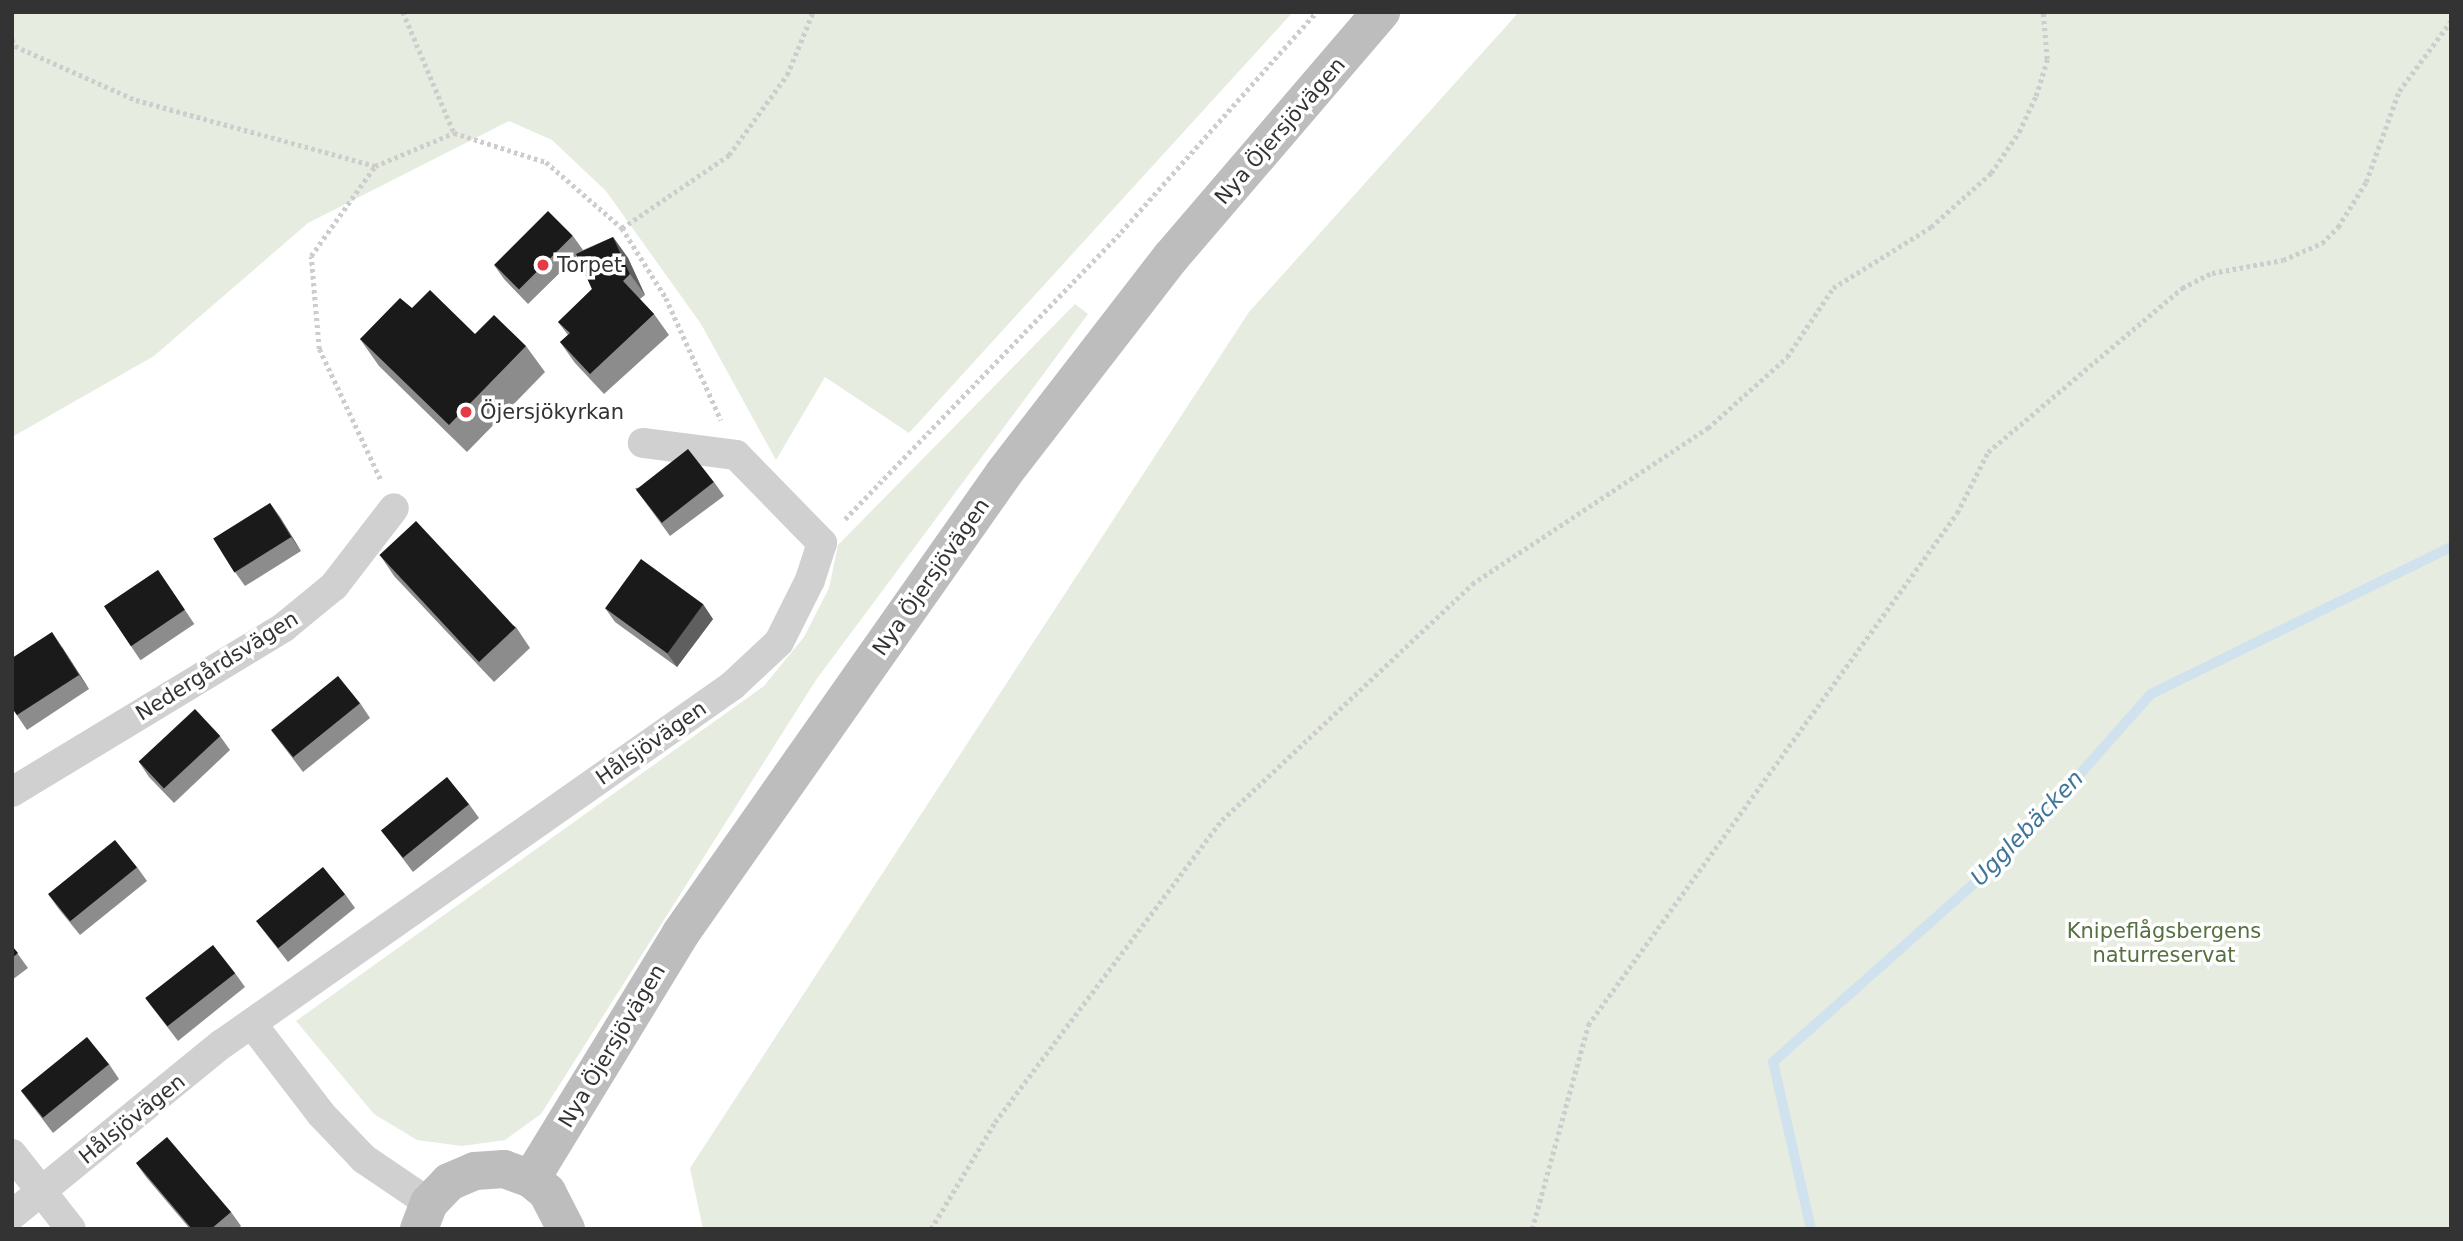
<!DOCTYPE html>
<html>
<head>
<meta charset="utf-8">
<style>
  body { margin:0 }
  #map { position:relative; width:2463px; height:1241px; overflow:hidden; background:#fff; font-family:"DejaVu Sans",sans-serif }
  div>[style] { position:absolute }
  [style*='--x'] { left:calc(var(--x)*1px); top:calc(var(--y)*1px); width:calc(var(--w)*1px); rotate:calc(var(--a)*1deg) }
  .green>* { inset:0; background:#e6ecdf }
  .stream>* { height:10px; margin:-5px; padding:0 5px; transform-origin:5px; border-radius:5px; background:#cfe2ee }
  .path>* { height:4.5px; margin-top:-2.25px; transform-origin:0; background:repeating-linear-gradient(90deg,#cdcdcd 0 3.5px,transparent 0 7px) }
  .street>* { height:30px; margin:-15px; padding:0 15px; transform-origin:15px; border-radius:15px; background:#d0d0d0 }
  .secondary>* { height:38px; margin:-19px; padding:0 19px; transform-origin:19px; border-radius:19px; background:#bdbdbd }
  .wall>* { inset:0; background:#8c8c8c; transform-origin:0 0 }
  .shaded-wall>* { inset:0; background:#5f5f5f }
  .building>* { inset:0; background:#1a1a1a; transform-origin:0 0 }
  .dots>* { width:19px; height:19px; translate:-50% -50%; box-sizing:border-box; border:4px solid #fff; border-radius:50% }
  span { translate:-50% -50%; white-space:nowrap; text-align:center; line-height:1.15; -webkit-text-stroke:7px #fff; paint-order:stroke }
  .street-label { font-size:21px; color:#333 }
  .poi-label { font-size:21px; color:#333 }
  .left { translate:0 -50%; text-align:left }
  .park-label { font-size:21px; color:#56703f }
  .water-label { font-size:23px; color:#3f7597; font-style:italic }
  .frame { position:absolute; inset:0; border:14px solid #333; pointer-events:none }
</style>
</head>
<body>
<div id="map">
  <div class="green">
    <i style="clip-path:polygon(12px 12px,1293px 12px,909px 433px,825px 377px,776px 460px,701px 324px,606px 191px,552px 140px,509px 121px,308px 223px,154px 356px,12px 437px)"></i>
    <i style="clip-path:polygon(1519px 12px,2451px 12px,2451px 1229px,703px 1229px,690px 1168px,1249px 312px)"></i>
    <i style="clip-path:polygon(1075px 304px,1088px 314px,816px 680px,541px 1114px,505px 1140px,462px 1146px,417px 1140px,374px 1114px,296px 1021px,764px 686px,804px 637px,829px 588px,838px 545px)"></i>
  </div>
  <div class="stream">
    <i style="--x:1811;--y:1229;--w:171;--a:-102.8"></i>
    <i style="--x:1773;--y:1062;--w:324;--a:-41.6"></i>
    <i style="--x:2015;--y:847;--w:205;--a:-48.4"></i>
    <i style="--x:2151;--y:694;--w:334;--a:-26.1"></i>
  </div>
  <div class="path">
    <i style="--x:403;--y:12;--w:131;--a:67.1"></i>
    <i style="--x:454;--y:133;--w:96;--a:17.5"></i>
    <i style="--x:546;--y:162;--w:101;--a:41"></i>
    <i style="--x:622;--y:228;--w:83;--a:57.8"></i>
    <i style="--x:666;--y:298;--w:134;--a:65.7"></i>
    <i style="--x:12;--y:39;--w:8;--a:67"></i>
    <i style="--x:15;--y:46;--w:133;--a:24.1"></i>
    <i style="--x:136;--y:100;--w:248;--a:15.4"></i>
    <i style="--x:622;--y:228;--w:130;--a:-34.3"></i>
    <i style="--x:729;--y:155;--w:99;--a:-54.1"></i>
    <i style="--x:787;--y:75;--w:68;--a:-67.6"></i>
    <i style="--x:380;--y:479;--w:144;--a:-115.1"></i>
    <i style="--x:319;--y:349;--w:93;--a:-94.9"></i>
    <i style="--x:311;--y:256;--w:110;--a:-54.6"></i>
    <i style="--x:375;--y:166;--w:86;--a:-22.7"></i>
    <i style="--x:845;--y:519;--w:398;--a:-46.1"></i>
    <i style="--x:1121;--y:232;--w:294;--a:-48.4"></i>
    <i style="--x:931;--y:1229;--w:125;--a:-59.1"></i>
    <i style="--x:995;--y:1122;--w:378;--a:-53.1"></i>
    <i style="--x:1222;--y:820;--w:344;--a:-43.3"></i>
    <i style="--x:1472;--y:584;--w:283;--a:-33.5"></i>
    <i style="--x:1708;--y:428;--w:106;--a:-41.9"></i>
    <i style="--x:1787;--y:357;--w:83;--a:-56.3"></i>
    <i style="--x:1833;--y:288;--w:115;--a:-31.9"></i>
    <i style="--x:1931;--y:227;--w:81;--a:-42"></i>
    <i style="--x:1991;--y:173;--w:50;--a:-55.7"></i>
    <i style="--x:2019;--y:132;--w:40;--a:-65"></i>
    <i style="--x:2036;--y:96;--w:39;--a:-73"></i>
    <i style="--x:2047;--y:59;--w:47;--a:-94.9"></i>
    <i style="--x:1532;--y:1229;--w:212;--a:-74.6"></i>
    <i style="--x:1588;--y:1025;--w:631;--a:-54.22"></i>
    <i style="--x:1957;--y:513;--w:68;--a:-63.1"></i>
    <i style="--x:1988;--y:452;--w:254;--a:-40.2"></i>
    <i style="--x:2182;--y:288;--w:34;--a:-27"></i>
    <i style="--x:2212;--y:273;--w:72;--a:-10.4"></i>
    <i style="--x:2283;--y:260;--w:43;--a:-23.6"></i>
    <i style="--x:2322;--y:243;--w:23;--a:-45"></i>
    <i style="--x:2338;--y:227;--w:53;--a:-58.1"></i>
    <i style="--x:2366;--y:182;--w:97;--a:-70.1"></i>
    <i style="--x:2399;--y:91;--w:87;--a:-53.4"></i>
  </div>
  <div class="street">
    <i style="--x:12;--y:792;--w:318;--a:-31.2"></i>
    <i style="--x:284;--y:627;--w:65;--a:-39.4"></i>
    <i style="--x:334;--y:586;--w:98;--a:-52.4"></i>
    <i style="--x:252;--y:1024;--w:113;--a:52.5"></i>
    <i style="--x:321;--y:1114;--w:62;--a:46.3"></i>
    <i style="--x:364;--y:1159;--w:78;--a:34.1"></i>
    <i style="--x:12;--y:1154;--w:95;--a:51.8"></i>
    <i style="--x:12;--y:1215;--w:271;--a:-39.2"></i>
    <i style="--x:222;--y:1044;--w:623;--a:-35.07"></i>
    <i style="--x:732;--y:686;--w:64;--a:-43.1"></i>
    <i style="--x:779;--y:642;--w:69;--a:-63.4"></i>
    <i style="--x:810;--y:580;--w:39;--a:-72"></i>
    <i style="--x:822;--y:543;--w:123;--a:-134.3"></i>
    <i style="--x:736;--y:455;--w:94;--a:-172.6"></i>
  </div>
  <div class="secondary">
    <i style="--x:531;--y:1179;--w:288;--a:-58.6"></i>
    <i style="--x:681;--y:933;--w:562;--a:-54.92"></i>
    <i style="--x:1004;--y:473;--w:273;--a:-52.3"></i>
    <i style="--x:1171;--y:257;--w:323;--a:-49.4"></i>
    <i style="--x:419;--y:1229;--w:28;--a:-69"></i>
    <i style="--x:429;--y:1203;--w:29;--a:-46"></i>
    <i style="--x:449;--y:1182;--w:28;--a:-23"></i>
    <i style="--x:475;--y:1171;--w:29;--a:-4"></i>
    <i style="--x:504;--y:1169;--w:29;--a:20"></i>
    <i style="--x:531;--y:1179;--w:21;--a:39"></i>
    <i style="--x:547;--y:1192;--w:42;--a:62.8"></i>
  </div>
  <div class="wall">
    <i style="clip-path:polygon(573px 236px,583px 250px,613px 237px,628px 258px,645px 295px,640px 299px,654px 314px,669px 335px,604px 394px,575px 363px,560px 342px,568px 335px,558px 322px,592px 289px,577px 256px,528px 304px,504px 279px,494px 265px)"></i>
    <i style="clip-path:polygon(412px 308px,475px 334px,526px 346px,545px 372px,467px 452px,379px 366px,360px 339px)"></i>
    <i style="clip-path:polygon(714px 482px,724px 496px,670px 536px,635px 488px)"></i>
    <i style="clip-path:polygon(270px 503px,301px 551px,245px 586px,235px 572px)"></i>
    <i style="clip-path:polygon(380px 555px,516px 627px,530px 648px,494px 682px,394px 576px)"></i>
    <i style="left:158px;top:570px;width:65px;height:65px;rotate:56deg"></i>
    <i style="clip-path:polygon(605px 608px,713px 619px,677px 667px,615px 622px)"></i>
    <i style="clip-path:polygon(62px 647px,89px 689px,27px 730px,12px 708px)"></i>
    <i style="clip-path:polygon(360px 703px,370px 718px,303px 772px,271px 730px)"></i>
    <i style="clip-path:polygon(220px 736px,230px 750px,174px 803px,149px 777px,139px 762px)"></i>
    <i style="clip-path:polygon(469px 804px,479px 818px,413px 872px,381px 830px)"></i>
    <i style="clip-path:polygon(137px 867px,147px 881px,80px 935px,58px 908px,48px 894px)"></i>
    <i style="clip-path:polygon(345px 894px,355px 908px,288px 962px,256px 921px)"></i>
    <i style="clip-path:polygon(12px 946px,28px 968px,12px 980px)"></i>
    <i style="clip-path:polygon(235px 973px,245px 987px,178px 1041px,146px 999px)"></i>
    <i style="clip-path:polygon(109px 1064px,119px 1079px,53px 1133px,21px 1091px)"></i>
    <i style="clip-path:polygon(136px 1163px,231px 1212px,241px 1226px,238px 1229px,190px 1229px,146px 1177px)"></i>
  </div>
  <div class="shaded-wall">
    <i style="clip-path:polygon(613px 237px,628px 258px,645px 295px,630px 274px)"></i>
    <i style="clip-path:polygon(270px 503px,280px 517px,301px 551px,291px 537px)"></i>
    <i style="clip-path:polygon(703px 604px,713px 619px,677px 667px,667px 653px)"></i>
    <i style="clip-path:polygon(52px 632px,62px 647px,89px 689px,79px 675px)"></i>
  </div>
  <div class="building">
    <i style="left:548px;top:211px;width:35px;height:76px;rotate:45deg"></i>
    <i style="clip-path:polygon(613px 237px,630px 274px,623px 281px,654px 314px,590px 374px,560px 342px,570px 333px,558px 322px,592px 289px,576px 254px)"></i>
    <i style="clip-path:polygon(430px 290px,475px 334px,494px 315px,526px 346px,449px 425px,360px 339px,400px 298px,412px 308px)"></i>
    <i style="left:688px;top:449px;width:42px;height:66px;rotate:52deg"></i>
    <i style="left:270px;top:503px;width:40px;height:67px;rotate:58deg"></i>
    <i style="left:416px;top:521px;width:146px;height:50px;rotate:47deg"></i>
    <i style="left:641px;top:559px;width:77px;height:61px;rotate:36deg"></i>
    <i style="left:158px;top:570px;width:48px;height:65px;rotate:56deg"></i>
    <i style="clip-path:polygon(52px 632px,79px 675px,17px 715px,12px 708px,12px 658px)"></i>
    <i style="left:338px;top:676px;width:35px;height:86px;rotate:51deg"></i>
    <i style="left:195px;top:709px;width:37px;height:77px;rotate:47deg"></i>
    <i style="left:447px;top:777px;width:35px;height:85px;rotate:51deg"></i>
    <i style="left:115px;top:840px;width:35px;height:86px;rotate:51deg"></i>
    <i style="left:323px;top:867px;width:35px;height:86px;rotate:51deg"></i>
    <i style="left:213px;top:945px;width:36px;height:86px;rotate:52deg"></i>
    <i style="clip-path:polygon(12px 946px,18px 953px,12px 958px)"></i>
    <i style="left:87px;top:1037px;width:35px;height:85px;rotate:51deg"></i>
    <i style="clip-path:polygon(167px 1137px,231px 1212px,211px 1229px,192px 1229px,136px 1163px)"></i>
  </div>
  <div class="dots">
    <i style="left:543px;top:265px;background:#e63946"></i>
    <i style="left:466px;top:412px;background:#e63946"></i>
  </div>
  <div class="street-label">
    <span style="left:1280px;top:131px;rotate:-49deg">Nya Öjersjövägen</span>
    <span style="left:931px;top:577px;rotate:-55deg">Nya Öjersjövägen</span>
    <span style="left:217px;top:666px;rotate:-32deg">Nedergårdsvägen</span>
    <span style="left:651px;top:743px;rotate:-35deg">Hålsjövägen</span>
    <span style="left:612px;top:1046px;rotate:-59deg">Nya Öjersjövägen</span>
    <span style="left:132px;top:1119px;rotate:-39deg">Hålsjövägen</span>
  </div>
  <div class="poi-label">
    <span class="left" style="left:557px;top:265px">Torpet</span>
    <span class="left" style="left:480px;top:412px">Öjersjökyrkan</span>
  </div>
  <div class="park-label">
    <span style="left:2164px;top:943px">Knipeflågsbergens<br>naturreservat</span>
  </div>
  <div class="water-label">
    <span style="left:2027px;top:828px;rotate:-46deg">Ugglebäcken</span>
  </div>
  <div class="frame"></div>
</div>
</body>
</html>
